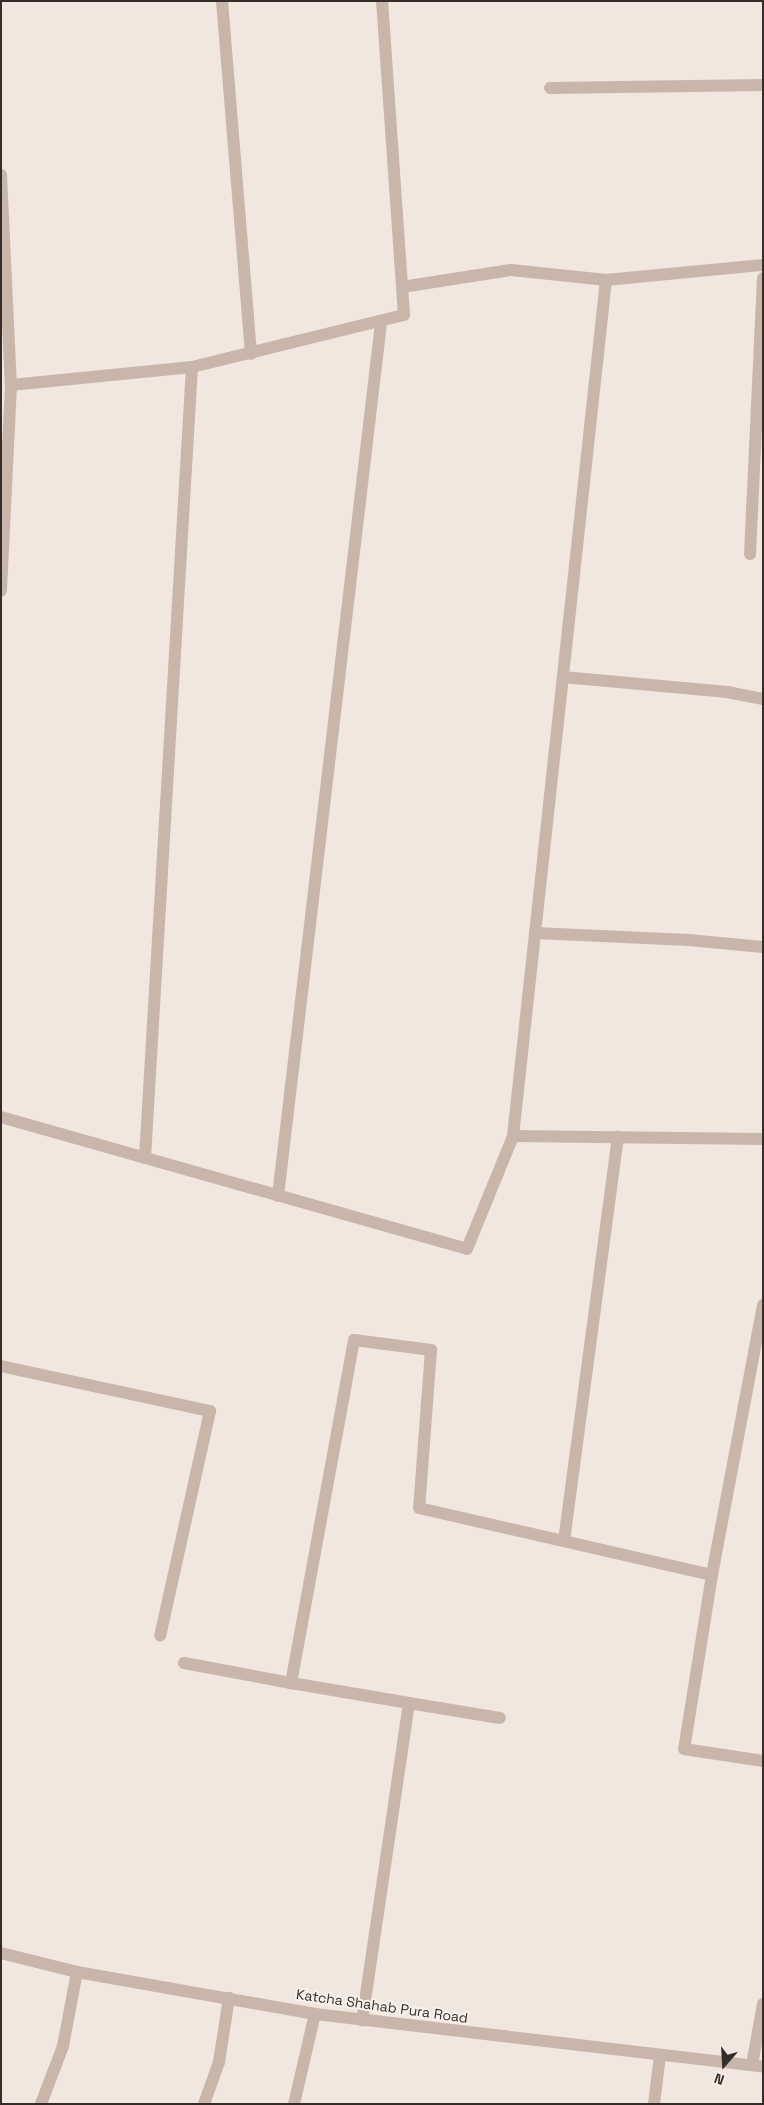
<!DOCTYPE html>
<html>
<head>
<meta charset="utf-8">
<style>
  body { margin:0 }
  #map { position:relative; width:764px; height:2105px; overflow:hidden; background:#f1e7df; font-family:"Space Grotesk",sans-serif }
  div>[style] { position:absolute }
  [style*='--x'] { left:calc(var(--x)*1px); top:calc(var(--y)*1px); width:calc(var(--w)*1px); rotate:calc(var(--a)*1deg) }
  .service>* { height:12px; margin:-6px; padding:0 6px; transform-origin:6px; border-radius:6px; background:#c8b6ab }
  .minor>* { height:12px; margin:-6px; padding:0 6px; transform-origin:6px; border-radius:6px; background:#c8b6ab }
  .tertiary>* { height:12px; margin:-6px; padding:0 6px; transform-origin:6px; border-radius:6px; background:#c8b6ab }
  span { translate:-50% -50%; white-space:nowrap; text-align:center; line-height:1.15; -webkit-text-stroke:4px #f8f1eb; paint-order:stroke }
  .street-label { font-size:14px; color:#362d2a }
  .frame { position:absolute; inset:0; border:2px solid #362d2a; pointer-events:none }
  .north { position:absolute; left:699px; top:2040px; width:50px; height:50px; -webkit-text-stroke:4px #f8f1eb; paint-order:stroke; rotate:199deg; font-size:14px; font-weight:700; line-height:20px; text-align:center; color:#362d2a }
  .north::after { content:''; display:block; margin:auto; width:18px; height:22px; background:#362d2a; clip-path:polygon(50% 0,100% 100%,50% 72%,0 100%) }
</style>
</head>
<body>
<div id="map">
  <div class="service">
    <i style="--x:222;--y:1;--w:354;--a:85.3"></i>
    <i style="--x:550;--y:88;--w:213;--a:-0.8"></i>
    <i style="--x:402;--y:287;--w:110;--a:-8.9"></i>
    <i style="--x:511;--y:270;--w:96;--a:6"></i>
    <i style="--x:11;--y:385;--w:182;--a:-5.7"></i>
    <i style="--x:192;--y:367;--w:218;--a:-13.8"></i>
    <i style="--x:404;--y:315;--w:315;--a:-94"></i>
    <i style="--x:750;--y:554;--w:276;--a:-87.3"></i>
    <i style="--x:563;--y:677;--w:165;--a:5.2"></i>
    <i style="--x:727;--y:692;--w:37;--a:11"></i>
    <i style="--x:535;--y:933;--w:154;--a:2.6"></i>
    <i style="--x:689;--y:940;--w:74;--a:5.4"></i>
    <i style="--x:513;--y:1136;--w:250;--a:0.7"></i>
    <i style="--x:145;--y:1158;--w:792;--a:-86.6"></i>
    <i style="--x:278;--y:1196;--w:879;--a:-83.27"></i>
    <i style="--x:763;--y:1305;--w:275;--a:100.7"></i>
    <i style="--x:712;--y:1575;--w:176;--a:99.1"></i>
    <i style="--x:684;--y:1749;--w:80;--a:8.6"></i>
    <i style="--x:354;--y:1340;--w:78;--a:7.4"></i>
    <i style="--x:431;--y:1350;--w:158;--a:94.3"></i>
    <i style="--x:419;--y:1508;--w:301;--a:12.9"></i>
    <i style="--x:1;--y:1366;--w:214;--a:12.2"></i>
    <i style="--x:210;--y:1411;--w:230;--a:102.5"></i>
    <i style="--x:564;--y:1541;--w:408;--a:-82.4"></i>
    <i style="--x:41;--y:2104;--w:62;--a:-69.2"></i>
    <i style="--x:63;--y:2046;--w:75;--a:-79.3"></i>
    <i style="--x:204;--y:2104;--w:45;--a:-70.3"></i>
    <i style="--x:219;--y:2062;--w:65;--a:-81.1"></i>
    <i style="--x:654;--y:2104;--w:49;--a:-83"></i>
  </div>
  <div class="minor">
    <i style="--x:1;--y:175;--w:210;--a:87.3"></i>
    <i style="--x:11;--y:385;--w:206;--a:92.8"></i>
    <i style="--x:1;--y:1117;--w:484;--a:15.8"></i>
    <i style="--x:467;--y:1249;--w:122;--a:-67.8"></i>
    <i style="--x:513;--y:1136;--w:861;--a:-83.8"></i>
    <i style="--x:606;--y:280;--w:158;--a:-5.5"></i>
    <i style="--x:354;--y:1340;--w:349;--a:100.4"></i>
    <i style="--x:291;--y:1683;--w:120;--a:9.6"></i>
    <i style="--x:409;--y:1703;--w:321;--a:98.4"></i>
    <i style="--x:184;--y:1663;--w:109;--a:10.6"></i>
    <i style="--x:409;--y:1703;--w:92;--a:9.4"></i>
    <i style="--x:752;--y:2065;--w:62;--a:-79.8"></i>
    <i style="--x:294;--y:2104;--w:92;--a:-76.9"></i>
  </div>
  <div class="tertiary">
    <i style="--x:1;--y:1953;--w:78;--a:14"></i>
    <i style="--x:77;--y:1972;--w:242;--a:10"></i>
    <i style="--x:315;--y:2014;--w:451;--a:6.7"></i>
  </div>
  <div class="street-label">
    <span style="left:382px;top:2006px;rotate:8deg">Katcha Shahab Pura Road</span>
  </div>
  <div class="frame"></div>
  <div class="north">N</div>
</div>
</body>
</html>
